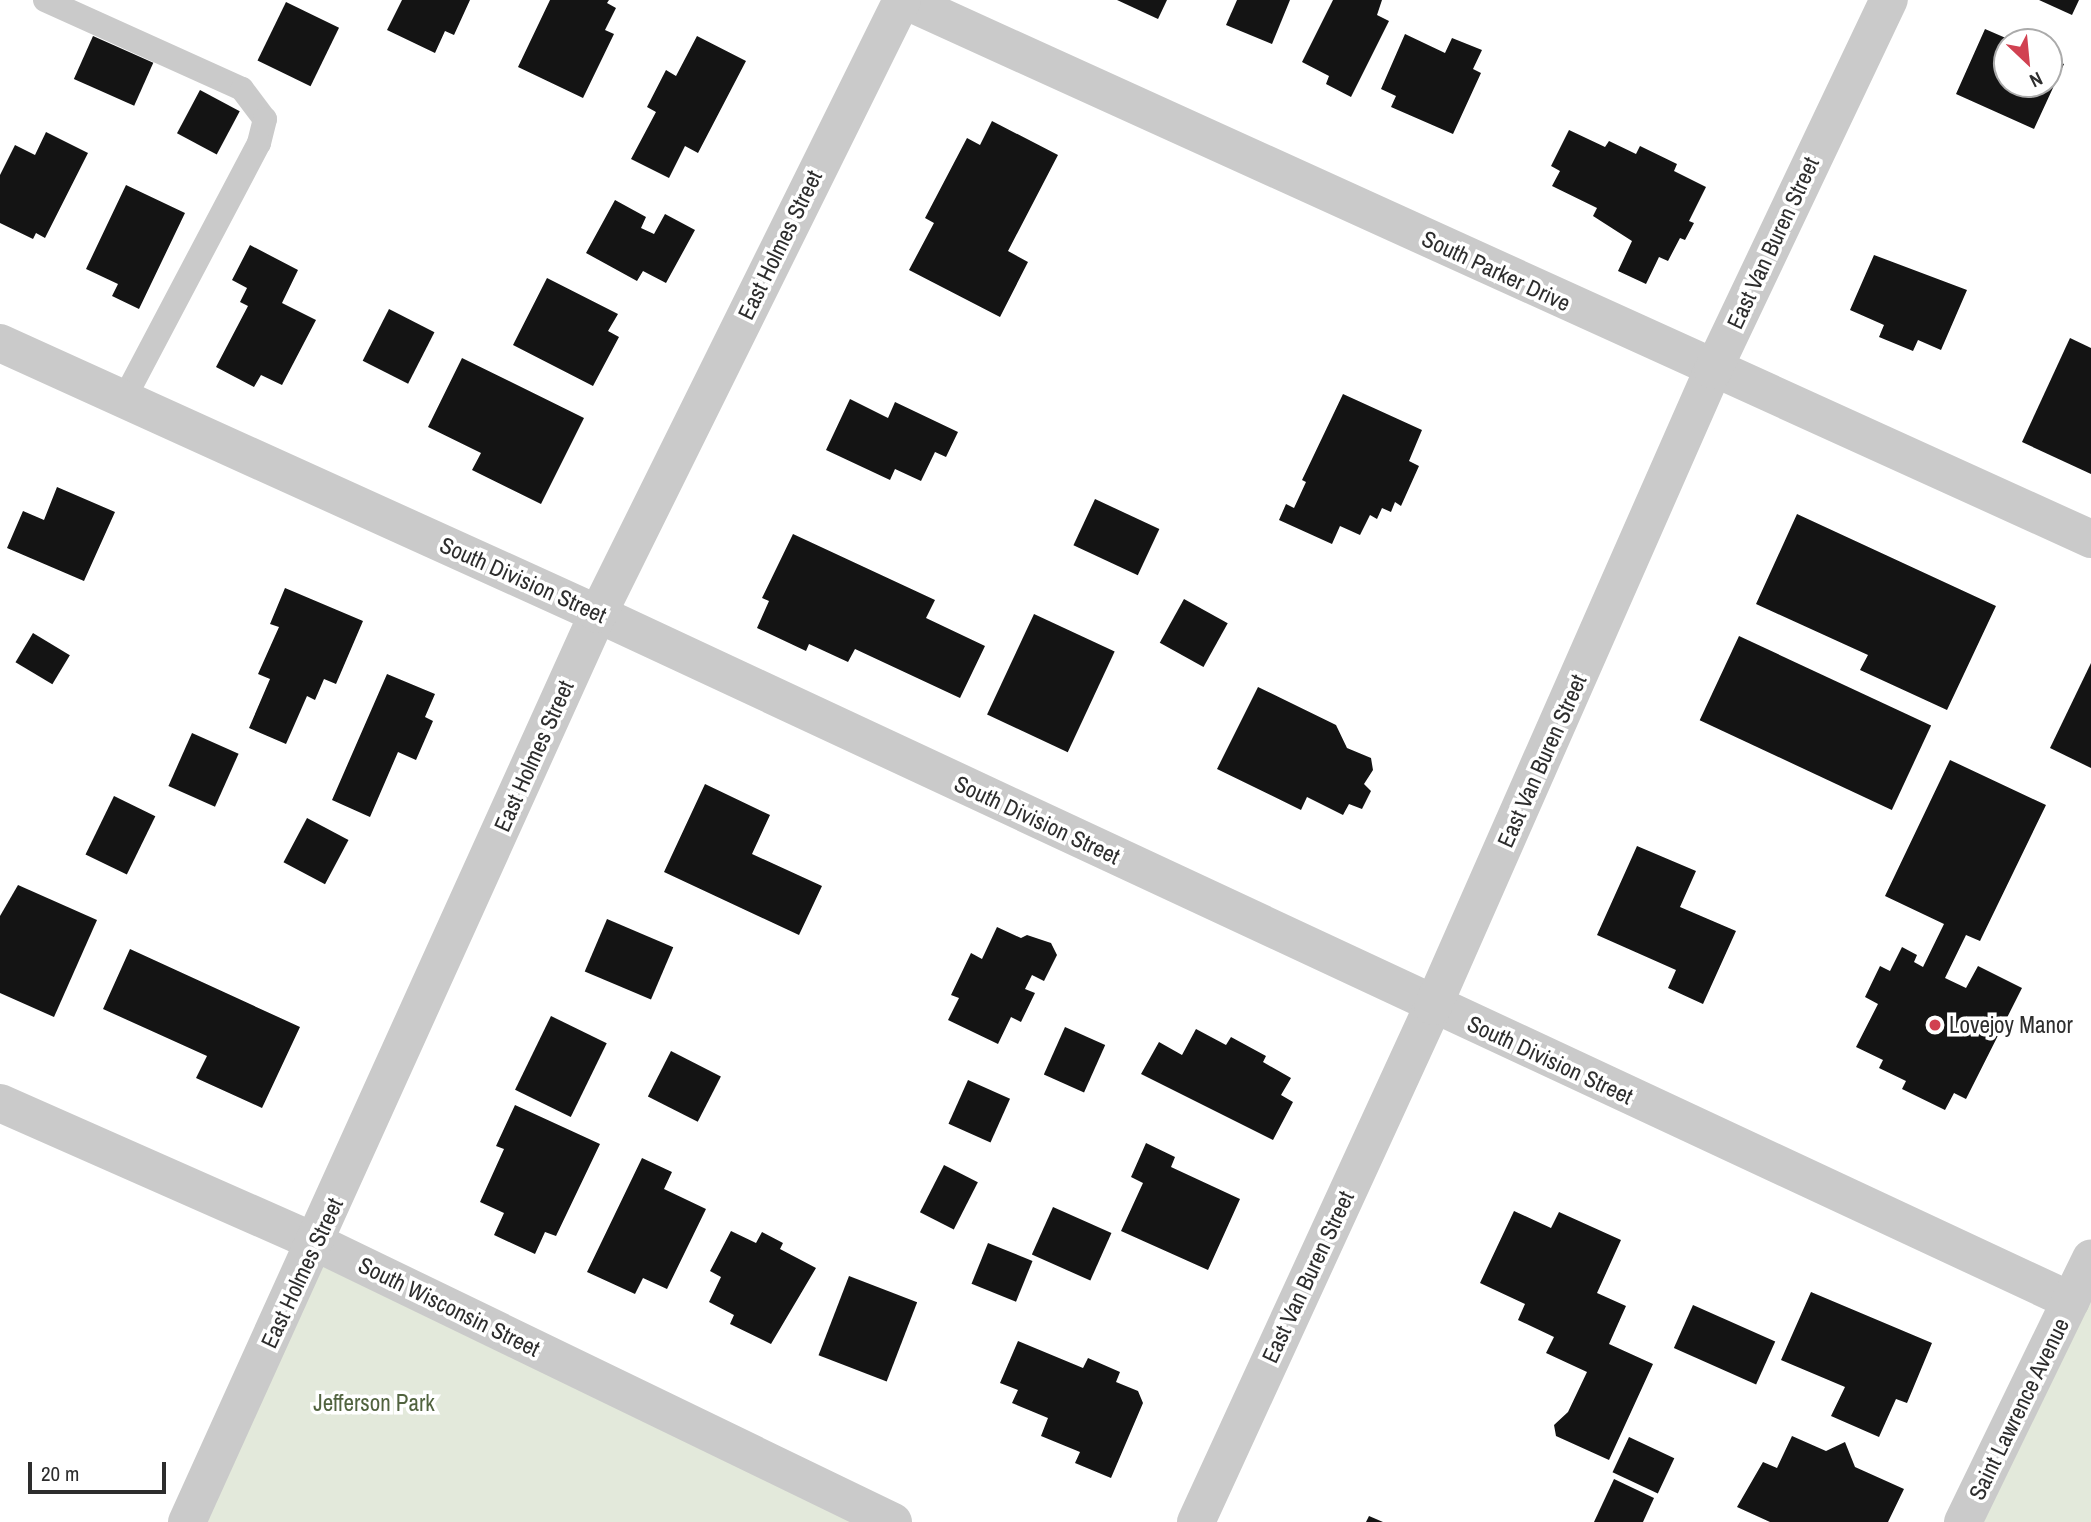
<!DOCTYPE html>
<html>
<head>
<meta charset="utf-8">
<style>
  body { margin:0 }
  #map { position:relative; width:2091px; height:1522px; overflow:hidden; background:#fff; font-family:"Archivo Narrow",sans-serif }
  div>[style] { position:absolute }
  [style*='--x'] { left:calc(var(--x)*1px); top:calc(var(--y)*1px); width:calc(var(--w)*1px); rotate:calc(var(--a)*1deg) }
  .green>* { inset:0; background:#e3e9db }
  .building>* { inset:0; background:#141414; transform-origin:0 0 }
  .service>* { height:24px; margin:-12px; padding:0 12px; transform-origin:12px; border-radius:12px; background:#cacaca }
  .minor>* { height:38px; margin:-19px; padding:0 19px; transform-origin:19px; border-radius:19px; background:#cacaca }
  .dots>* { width:19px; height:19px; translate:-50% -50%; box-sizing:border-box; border:4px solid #fff; border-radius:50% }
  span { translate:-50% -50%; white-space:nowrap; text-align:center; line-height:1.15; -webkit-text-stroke:7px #fff; paint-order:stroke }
  .street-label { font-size:23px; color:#2d2d2d }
  .poi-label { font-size:23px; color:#2d2d2d }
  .left { translate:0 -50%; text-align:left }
  .park-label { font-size:23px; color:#51633f }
  .north { position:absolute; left:1993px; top:28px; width:70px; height:70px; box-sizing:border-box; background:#fff; border:2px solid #ababab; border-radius:50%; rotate:154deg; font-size:19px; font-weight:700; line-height:28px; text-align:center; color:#2d2d2d }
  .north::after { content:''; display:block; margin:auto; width:24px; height:32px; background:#d14151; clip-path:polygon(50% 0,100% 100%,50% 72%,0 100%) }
  .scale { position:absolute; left:28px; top:1462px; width:138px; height:32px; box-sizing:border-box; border:4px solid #2d2d2d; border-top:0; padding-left:9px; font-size:21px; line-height:24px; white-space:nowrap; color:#2d2d2d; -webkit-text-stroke:5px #fff; paint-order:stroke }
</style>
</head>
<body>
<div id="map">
  <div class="green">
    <i style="clip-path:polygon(317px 1243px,893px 1522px,187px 1522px)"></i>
    <i style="clip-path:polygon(2091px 1258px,2091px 1522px,1963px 1522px)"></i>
  </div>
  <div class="building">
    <i style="clip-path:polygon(402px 0,470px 0,454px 35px,445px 31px,435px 53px,387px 30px)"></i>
    <i style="clip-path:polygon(550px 0,609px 0,607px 3px,616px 8px,605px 30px,614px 34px,583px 98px,518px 67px)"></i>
    <i style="clip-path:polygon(1117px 0,1167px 0,1158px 19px)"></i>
    <i style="clip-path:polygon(1237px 0,1290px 0,1272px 44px,1226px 25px)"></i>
    <i style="clip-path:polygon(1333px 0,1382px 0,1377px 15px,1389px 21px,1351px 97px,1326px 84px,1329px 76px,1302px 62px)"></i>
    <i style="clip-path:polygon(2039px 0,2079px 0,2072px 15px)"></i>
    <i style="left:286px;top:2px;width:59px;height:65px;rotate:26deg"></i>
    <i style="clip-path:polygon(1985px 29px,2015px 42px,2007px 42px,2007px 84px,2049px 84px,2049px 57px,2064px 64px,2034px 129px,1956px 94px)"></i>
    <i style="clip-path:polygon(1405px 34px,1445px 53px,1452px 38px,1482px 50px,1473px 69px,1481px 73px,1453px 134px,1391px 107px,1396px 96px,1381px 89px)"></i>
    <i style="left:93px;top:36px;width:66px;height:47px;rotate:24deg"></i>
    <i style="clip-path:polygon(697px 36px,746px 61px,698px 153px,685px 146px,669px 178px,631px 159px,656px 112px,647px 107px,666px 70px,676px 76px)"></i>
    <i style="left:200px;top:90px;width:45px;height:49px;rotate:28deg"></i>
    <i style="clip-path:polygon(992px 121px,1058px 155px,1008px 251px,1028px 262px,1000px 317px,909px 270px,934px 223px,925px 218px,967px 138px,980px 145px)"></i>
    <i style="clip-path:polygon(1569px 130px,1605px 147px,1609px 141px,1636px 154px,1640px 146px,1677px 164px,1674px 171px,1706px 187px,1689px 221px,1694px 223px,1685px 240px,1680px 238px,1668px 261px,1659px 257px,1646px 284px,1618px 271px,1632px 241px,1593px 216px,1597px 208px,1552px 186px,1560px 171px,1551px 166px)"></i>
    <i style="clip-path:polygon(46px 132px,88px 153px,45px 238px,36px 233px,33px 239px,0 223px,0 175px,15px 145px,35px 155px)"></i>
    <i style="clip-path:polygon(126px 185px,185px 213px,139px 309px,112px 296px,118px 284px,86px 269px)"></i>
    <i style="clip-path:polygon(615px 200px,646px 217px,641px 228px,654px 234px,665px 214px,695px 230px,666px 283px,643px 271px,637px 281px,586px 253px)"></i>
    <i style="clip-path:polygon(250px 245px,298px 270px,282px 303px,316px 320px,282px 385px,261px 375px,254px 387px,216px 367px,248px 306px,240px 302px,247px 288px,232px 280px)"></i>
    <i style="clip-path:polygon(1874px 255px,1967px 290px,1941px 350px,1918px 340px,1913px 351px,1879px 337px,1884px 325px,1850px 310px)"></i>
    <i style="clip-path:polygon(547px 278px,618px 314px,608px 331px,619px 337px,593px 386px,513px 345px)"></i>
    <i style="left:389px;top:309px;width:51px;height:58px;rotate:27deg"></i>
    <i style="clip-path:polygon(2070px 338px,2091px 348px,2091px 474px,2022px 442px)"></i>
    <i style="clip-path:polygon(462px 358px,584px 418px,541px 504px,472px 470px,481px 453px,428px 427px)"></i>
    <i style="clip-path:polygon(1343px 394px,1422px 430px,1409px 461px,1419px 466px,1401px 506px,1395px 502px,1391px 512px,1382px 508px,1377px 519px,1370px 515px,1360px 535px,1340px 526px,1332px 544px,1279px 520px,1286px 504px,1294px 508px,1306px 482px,1302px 480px)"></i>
    <i style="clip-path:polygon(850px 399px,888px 418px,895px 402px,958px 432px,946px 457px,935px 452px,921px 481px,895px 469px,890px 480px,826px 450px)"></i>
    <i style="clip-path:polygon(57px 487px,115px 512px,84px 581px,7px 548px,23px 511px,44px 520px)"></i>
    <i style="left:1095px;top:499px;width:71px;height:51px;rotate:25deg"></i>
    <i style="clip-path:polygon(1797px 514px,1996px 606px,1947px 710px,1860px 670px,1868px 655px,1756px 604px)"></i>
    <i style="clip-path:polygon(793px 534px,935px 600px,926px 618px,985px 646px,960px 698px,855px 649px,848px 662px,809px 644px,806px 651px,757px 628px,769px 601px,762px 598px)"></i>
    <i style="clip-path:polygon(285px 588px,363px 621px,336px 684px,324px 679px,315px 700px,307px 696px,286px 744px,249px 728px,270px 679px,258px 674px,279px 627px,270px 624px)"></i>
    <i style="left:1184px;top:599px;width:50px;height:50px;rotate:29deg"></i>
    <i style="left:1034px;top:614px;width:89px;height:111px;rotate:25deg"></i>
    <i style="left:33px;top:633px;width:43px;height:34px;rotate:31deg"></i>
    <i style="left:1739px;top:636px;width:212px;height:93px;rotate:25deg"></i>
    <i style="clip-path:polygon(2091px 663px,2091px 768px,2050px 748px)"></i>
    <i style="clip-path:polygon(387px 674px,435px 694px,425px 717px,433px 721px,416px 760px,398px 752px,370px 817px,332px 800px)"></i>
    <i style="clip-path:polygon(1258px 687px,1336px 725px,1347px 748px,1371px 758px,1373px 770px,1364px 784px,1371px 791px,1362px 809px,1349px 804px,1343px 815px,1307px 797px,1301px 810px,1217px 769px)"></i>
    <i style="left:192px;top:733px;width:51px;height:58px;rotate:24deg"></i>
    <i style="clip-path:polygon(1950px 760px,2046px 805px,1980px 941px,1966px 935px,1945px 978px,1966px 988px,1978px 966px,2022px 988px,1966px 1099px,1954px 1093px,1945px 1110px,1902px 1089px,1906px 1081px,1879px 1068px,1883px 1060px,1856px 1047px,1878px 1004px,1865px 997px,1880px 966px,1890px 971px,1902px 947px,1917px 955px,1914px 962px,1923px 967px,1944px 924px,1885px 896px)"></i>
    <i style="clip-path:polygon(705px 784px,770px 815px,752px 854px,822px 886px,799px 935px,664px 872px)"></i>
    <i style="left:114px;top:796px;width:46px;height:65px;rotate:26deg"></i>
    <i style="left:307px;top:818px;width:47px;height:50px;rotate:28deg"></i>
    <i style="clip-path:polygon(1637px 846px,1696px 871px,1680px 907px,1736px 931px,1703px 1004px,1668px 988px,1676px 970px,1597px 935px)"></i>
    <i style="clip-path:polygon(18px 885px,97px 920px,54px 1017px,0 993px,0 916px)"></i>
    <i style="left:607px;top:919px;width:72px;height:57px;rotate:23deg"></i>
    <i style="clip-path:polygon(997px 927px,1021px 938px,1027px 935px,1051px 943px,1057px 955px,1044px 981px,1032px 975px,1025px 989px,1035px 993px,1021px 1022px,1011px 1017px,998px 1044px,948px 1020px,959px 998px,951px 995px,971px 953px,982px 959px)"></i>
    <i style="clip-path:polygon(130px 949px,300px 1027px,262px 1108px,196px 1078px,207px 1056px,103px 1009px)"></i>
    <i style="left:551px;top:1016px;width:62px;height:82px;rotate:26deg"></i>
    <i style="left:1065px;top:1027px;width:44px;height:52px;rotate:24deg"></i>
    <i style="clip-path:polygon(1196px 1029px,1226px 1045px,1231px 1037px,1266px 1056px,1263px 1062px,1291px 1078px,1281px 1095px,1293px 1102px,1273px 1140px,1141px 1074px,1159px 1042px,1182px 1055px)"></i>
    <i style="left:671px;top:1051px;width:56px;height:51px;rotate:27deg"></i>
    <i style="left:968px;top:1080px;width:46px;height:48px;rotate:24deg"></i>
    <i style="clip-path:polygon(515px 1105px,600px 1144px,556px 1236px,545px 1232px,535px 1254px,494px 1235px,504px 1213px,480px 1202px,504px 1149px,496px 1146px)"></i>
    <i style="clip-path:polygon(1146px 1143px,1175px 1157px,1171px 1167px,1240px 1199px,1208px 1270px,1121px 1231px,1143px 1183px,1131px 1177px)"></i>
    <i style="clip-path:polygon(642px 1158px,672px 1172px,664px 1189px,706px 1209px,667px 1289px,643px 1278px,635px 1294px,587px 1272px)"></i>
    <i style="left:944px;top:1165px;width:38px;height:53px;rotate:27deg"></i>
    <i style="left:1053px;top:1207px;width:64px;height:52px;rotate:24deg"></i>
    <i style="clip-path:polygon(1514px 1211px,1551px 1228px,1559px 1212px,1621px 1240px,1597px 1293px,1626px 1306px,1609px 1344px,1653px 1364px,1609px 1460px,1556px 1436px,1554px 1425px,1568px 1412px,1587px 1372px,1546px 1353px,1554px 1337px,1518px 1320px,1525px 1304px,1480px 1283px)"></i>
    <i style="clip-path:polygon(731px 1231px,756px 1243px,762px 1232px,783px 1243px,780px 1249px,816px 1268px,771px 1344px,730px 1324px,734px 1315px,709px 1302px,721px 1277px,710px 1271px)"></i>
    <i style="left:988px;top:1243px;width:48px;height:44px;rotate:22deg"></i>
    <i style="left:849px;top:1276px;width:73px;height:85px;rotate:21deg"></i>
    <i style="clip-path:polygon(1811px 1292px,1932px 1343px,1907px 1403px,1896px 1399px,1879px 1437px,1831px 1416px,1845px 1387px,1781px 1360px)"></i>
    <i style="left:1693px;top:1305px;width:90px;height:47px;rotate:24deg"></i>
    <i style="clip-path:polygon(1018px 1341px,1083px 1368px,1088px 1358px,1120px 1372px,1116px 1382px,1138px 1391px,1143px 1403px,1111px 1478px,1075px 1463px,1080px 1452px,1041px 1436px,1048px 1418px,1012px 1403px,1018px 1390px,1000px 1383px)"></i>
    <i style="clip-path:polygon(1792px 1436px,1826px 1451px,1845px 1442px,1855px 1467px,1904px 1489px,1888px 1522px,1770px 1522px,1737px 1507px,1763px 1462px,1777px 1468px)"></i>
    <i style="left:1629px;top:1437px;width:50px;height:39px;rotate:25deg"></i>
    <i style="clip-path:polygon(1614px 1479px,1654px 1498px,1643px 1522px,1594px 1522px)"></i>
    <i style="clip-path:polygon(1369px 1516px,1383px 1522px,1366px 1522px)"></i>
  </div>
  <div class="service">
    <i style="--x:45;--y:0;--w:216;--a:24.3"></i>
    <i style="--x:242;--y:89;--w:38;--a:53"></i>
    <i style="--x:265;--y:119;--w:25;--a:104"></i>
    <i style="--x:259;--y:143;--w:289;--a:117.8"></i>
  </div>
  <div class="minor">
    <i style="--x:904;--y:0;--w:1304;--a:24.42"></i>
    <i style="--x:0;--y:343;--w:657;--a:24.38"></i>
    <i style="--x:598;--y:614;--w:1625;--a:25"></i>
    <i style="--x:0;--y:1103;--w:347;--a:23.8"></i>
    <i style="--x:317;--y:1243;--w:640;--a:25.84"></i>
    <i style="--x:187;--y:1522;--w:997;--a:-65.65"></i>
    <i style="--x:598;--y:614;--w:685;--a:-63.66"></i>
    <i style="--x:1196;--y:1522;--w:568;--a:-65.33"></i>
    <i style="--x:1433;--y:1006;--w:695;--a:-66.24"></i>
    <i style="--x:1713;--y:370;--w:410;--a:-64.6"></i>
    <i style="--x:1963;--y:1522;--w:293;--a:-64.1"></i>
  </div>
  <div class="dots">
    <i style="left:1935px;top:1025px;background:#d14151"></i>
  </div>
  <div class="street-label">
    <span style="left:1773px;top:243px;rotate:-65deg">East Van Buren Street</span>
    <span style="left:780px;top:245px;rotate:-64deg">East Holmes Street</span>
    <span style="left:1496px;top:271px;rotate:25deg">South Parker Drive</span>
    <span style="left:523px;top:580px;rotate:24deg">South Division Street</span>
    <span style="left:534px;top:756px;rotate:-66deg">East Holmes Street</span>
    <span style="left:1542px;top:761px;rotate:-66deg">East Van Buren Street</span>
    <span style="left:1037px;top:820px;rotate:25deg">South Division Street</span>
    <span style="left:1550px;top:1060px;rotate:25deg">South Division Street</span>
    <span style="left:302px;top:1273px;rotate:-65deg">East Holmes Street</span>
    <span style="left:1308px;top:1277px;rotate:-65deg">East Van Buren Street</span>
    <span style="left:449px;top:1307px;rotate:26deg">South Wisconsin Street</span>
    <span style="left:2019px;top:1409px;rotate:-64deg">Saint Lawrence Avenue</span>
  </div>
  <div class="poi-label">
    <span class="left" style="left:1949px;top:1025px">Lovejoy Manor</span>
  </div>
  <div class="park-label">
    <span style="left:374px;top:1403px">Jefferson Park</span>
  </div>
  <div class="north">N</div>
  <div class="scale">20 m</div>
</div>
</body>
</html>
